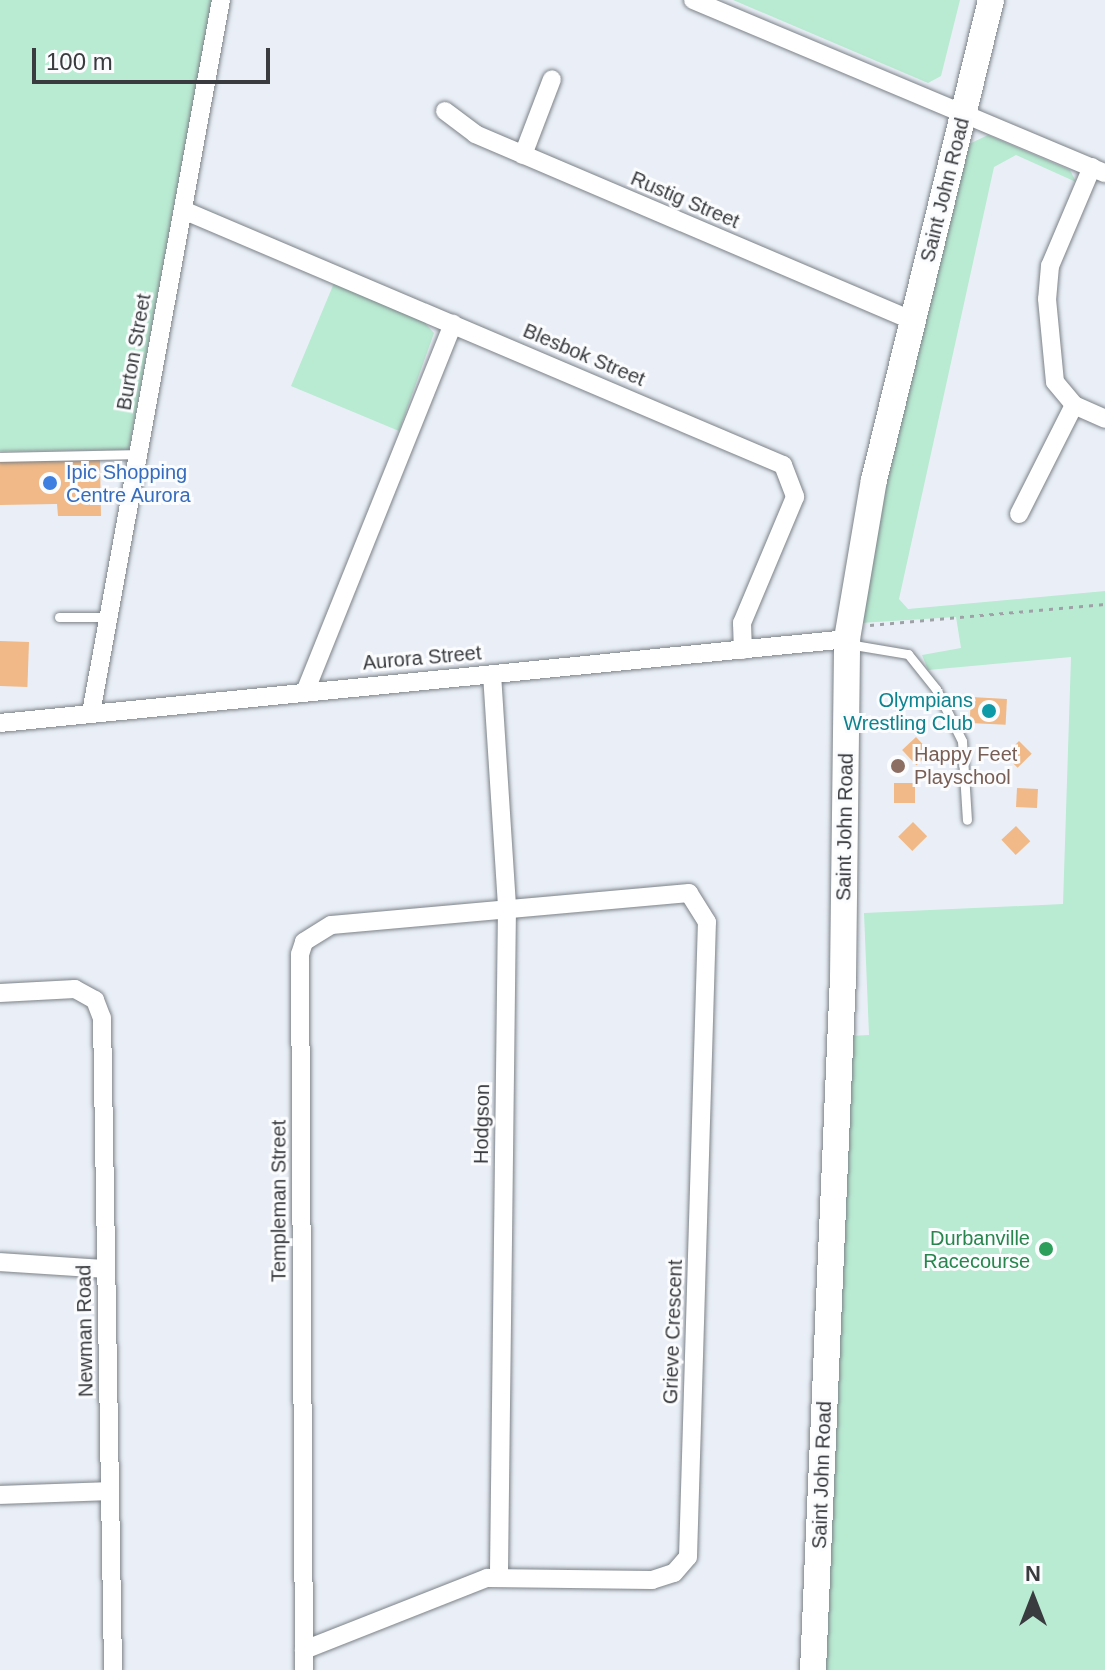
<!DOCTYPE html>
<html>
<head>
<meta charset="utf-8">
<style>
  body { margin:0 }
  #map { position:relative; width:1105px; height:1670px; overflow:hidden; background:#eaeff7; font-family:Arial,sans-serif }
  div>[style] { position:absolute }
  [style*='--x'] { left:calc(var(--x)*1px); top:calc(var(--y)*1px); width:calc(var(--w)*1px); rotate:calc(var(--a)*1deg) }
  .green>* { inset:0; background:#b9ead2 }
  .building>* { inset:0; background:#f0b987; transform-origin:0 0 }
  .path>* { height:3px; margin-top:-1.5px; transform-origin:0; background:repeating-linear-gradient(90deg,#9ea2a7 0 4px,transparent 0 10px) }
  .roads { filter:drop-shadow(0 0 2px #7c8288) drop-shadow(0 0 2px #7c8288) }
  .lane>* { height:9px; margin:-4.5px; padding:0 4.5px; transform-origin:4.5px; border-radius:4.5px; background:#fff }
  .street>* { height:18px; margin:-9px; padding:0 9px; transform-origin:9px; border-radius:9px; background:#fff }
  .secondary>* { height:26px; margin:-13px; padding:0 13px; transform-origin:13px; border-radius:13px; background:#fff }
  .dots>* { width:22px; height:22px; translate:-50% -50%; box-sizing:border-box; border:4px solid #fbfcfe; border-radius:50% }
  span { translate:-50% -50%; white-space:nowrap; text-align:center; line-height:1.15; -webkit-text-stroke:6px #fbfcfe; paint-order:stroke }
  .street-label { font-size:20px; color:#393b3e }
  .shop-label { font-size:20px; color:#366cbe }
  .left { translate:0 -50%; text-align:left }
  .culture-label { font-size:20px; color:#0d838f }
  .right { translate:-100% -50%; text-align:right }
  .education-label { font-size:20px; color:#785e54 }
  .leisure-label { font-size:20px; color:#27864d }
  .north { position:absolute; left:993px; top:1558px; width:80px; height:80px; -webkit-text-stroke:6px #fbfcfe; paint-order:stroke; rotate:0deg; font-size:22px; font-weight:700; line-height:32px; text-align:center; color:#393b3e }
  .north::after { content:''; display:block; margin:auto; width:28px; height:36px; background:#393b3e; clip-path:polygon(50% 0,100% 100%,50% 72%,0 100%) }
  .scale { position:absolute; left:32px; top:48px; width:238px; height:36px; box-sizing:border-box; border:4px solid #393b3e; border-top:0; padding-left:10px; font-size:24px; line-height:28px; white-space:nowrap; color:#393b3e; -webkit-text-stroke:6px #fbfcfe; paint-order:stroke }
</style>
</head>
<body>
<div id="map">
  <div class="green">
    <i style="clip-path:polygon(0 0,212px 0,129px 450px,0 451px)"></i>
    <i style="clip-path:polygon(733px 0,960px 0,941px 76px,928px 83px)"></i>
    <i style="clip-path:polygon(988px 135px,1070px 170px,1076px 182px,1016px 155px,994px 167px,899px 599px,908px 609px,1105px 591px,1105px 1670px,822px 1670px,849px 1036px,869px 1035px,864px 913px,1063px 904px,1071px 657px,928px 670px,922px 655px,961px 648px,956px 617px,860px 623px,874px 533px,967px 145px)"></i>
    <i style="clip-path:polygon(334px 283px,424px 322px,434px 333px,399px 431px,291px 386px)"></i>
  </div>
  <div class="building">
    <i style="clip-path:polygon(100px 460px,101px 516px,58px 516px,57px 504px,0 505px,0 461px)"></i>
    <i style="left:0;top:641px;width:29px;height:45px;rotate:2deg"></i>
    <i style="left:971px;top:697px;width:36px;height:26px;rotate:3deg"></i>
    <i style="left:916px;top:737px;width:21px;height:19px;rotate:47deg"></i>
    <i style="left:1019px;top:741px;width:18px;height:20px;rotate:45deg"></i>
    <i style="left:894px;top:783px;width:21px;height:20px"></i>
    <i style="left:1017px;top:788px;width:21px;height:19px;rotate:3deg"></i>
    <i style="left:913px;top:822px;width:20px;height:21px;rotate:45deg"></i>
    <i style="left:1016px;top:826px;width:21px;height:20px;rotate:47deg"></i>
  </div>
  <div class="path">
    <i style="--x:870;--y:625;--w:236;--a:-5.1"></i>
  </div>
  <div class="roads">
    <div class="lane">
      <i style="--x:0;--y:457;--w:138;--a:-1.2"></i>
      <i style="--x:59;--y:617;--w:49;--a:0"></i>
      <i style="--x:848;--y:644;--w:61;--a:9.5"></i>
      <i style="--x:908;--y:654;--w:45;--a:51.3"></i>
      <i style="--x:936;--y:689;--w:58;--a:63.4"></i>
      <i style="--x:962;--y:741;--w:79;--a:86.4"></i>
    </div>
    <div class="street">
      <i style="--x:693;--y:0;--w:447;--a:22.8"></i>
      <i style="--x:445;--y:111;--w:38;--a:37"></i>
      <i style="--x:475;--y:134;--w:477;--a:23.1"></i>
      <i style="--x:523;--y:155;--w:81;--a:-69.1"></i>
      <i style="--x:1092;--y:167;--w:108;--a:113"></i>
      <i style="--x:1050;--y:266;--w:33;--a:95"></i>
      <i style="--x:1047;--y:299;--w:83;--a:84.5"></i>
      <i style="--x:1055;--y:382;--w:30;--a:50"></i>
      <i style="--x:1074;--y:405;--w:34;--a:24"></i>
      <i style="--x:183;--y:210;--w:652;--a:23.03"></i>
      <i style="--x:783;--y:465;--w:34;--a:69"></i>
      <i style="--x:795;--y:497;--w:137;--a:112.8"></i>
      <i style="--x:742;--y:623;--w:27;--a:88"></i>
      <i style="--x:1019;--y:514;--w:122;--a:-63.2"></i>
      <i style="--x:492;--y:674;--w:233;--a:86.3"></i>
      <i style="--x:507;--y:907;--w:669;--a:90.69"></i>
      <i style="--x:305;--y:692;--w:397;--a:-68.1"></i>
      <i style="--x:91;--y:713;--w:725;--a:-79.67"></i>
      <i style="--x:0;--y:723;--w:851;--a:-5.66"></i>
      <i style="--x:0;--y:993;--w:75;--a:-3.1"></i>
      <i style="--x:75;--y:989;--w:23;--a:29"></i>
      <i style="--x:95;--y:1000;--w:19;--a:69"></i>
      <i style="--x:102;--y:1018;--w:652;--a:89.03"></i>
      <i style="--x:0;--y:1262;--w:106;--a:3.8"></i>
      <i style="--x:0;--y:1495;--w:110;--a:-2.1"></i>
      <i style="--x:304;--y:1650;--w:197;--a:-21.5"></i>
      <i style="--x:487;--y:1578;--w:165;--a:0.7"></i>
      <i style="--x:652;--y:1580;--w:23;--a:-18"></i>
      <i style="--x:674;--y:1573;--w:21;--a:-49"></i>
      <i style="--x:688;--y:1557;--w:635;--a:-88.29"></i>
      <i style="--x:707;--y:922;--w:34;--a:-122"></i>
      <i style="--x:689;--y:893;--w:359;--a:174.9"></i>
      <i style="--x:331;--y:925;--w:32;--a:148"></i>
      <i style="--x:304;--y:942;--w:13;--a:108"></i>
      <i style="--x:300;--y:954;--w:716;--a:89.68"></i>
    </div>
    <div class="secondary">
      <i style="--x:813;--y:1670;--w:693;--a:-87.52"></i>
      <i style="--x:843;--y:978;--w:339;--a:-89.3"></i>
      <i style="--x:847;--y:639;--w:161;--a:-80.4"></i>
      <i style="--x:874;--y:480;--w:494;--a:-76.3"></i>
    </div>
  </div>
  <div class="dots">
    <i style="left:50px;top:483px;background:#3f7fe0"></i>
    <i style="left:989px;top:711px;background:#0f9aa8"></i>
    <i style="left:898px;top:766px;background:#8d6e63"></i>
    <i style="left:1046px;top:1249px;background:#2e9e5b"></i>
  </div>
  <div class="street-label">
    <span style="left:945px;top:190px;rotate:-76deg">Saint John Road</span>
    <span style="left:685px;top:200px;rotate:23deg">Rustig Street</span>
    <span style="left:134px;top:352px;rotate:-80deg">Burton Street</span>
    <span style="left:584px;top:355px;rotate:23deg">Blesbok Street</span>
    <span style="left:422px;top:658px;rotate:-5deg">Aurora Street</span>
    <span style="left:845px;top:827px;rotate:-89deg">Saint John Road</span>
    <span style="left:482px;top:1124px;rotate:-89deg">Hodgson</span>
    <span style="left:279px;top:1201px;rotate:-90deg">Templeman Street</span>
    <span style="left:85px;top:1331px;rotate:-91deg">Newman Road</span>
    <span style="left:673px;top:1332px;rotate:-88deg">Grieve Crescent</span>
    <span style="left:822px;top:1475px;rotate:-88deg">Saint John Road</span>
  </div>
  <div class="shop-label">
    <span class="left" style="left:66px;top:484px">Ipic Shopping<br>Centre Aurora</span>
  </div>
  <div class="culture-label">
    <span class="right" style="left:973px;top:712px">Olympians<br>Wrestling Club</span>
  </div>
  <div class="education-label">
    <span class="left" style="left:914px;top:766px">Happy Feet<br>Playschool</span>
  </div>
  <div class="leisure-label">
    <span class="right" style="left:1030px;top:1250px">Durbanville<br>Racecourse</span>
  </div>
  <div class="north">N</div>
  <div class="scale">100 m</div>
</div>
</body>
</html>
